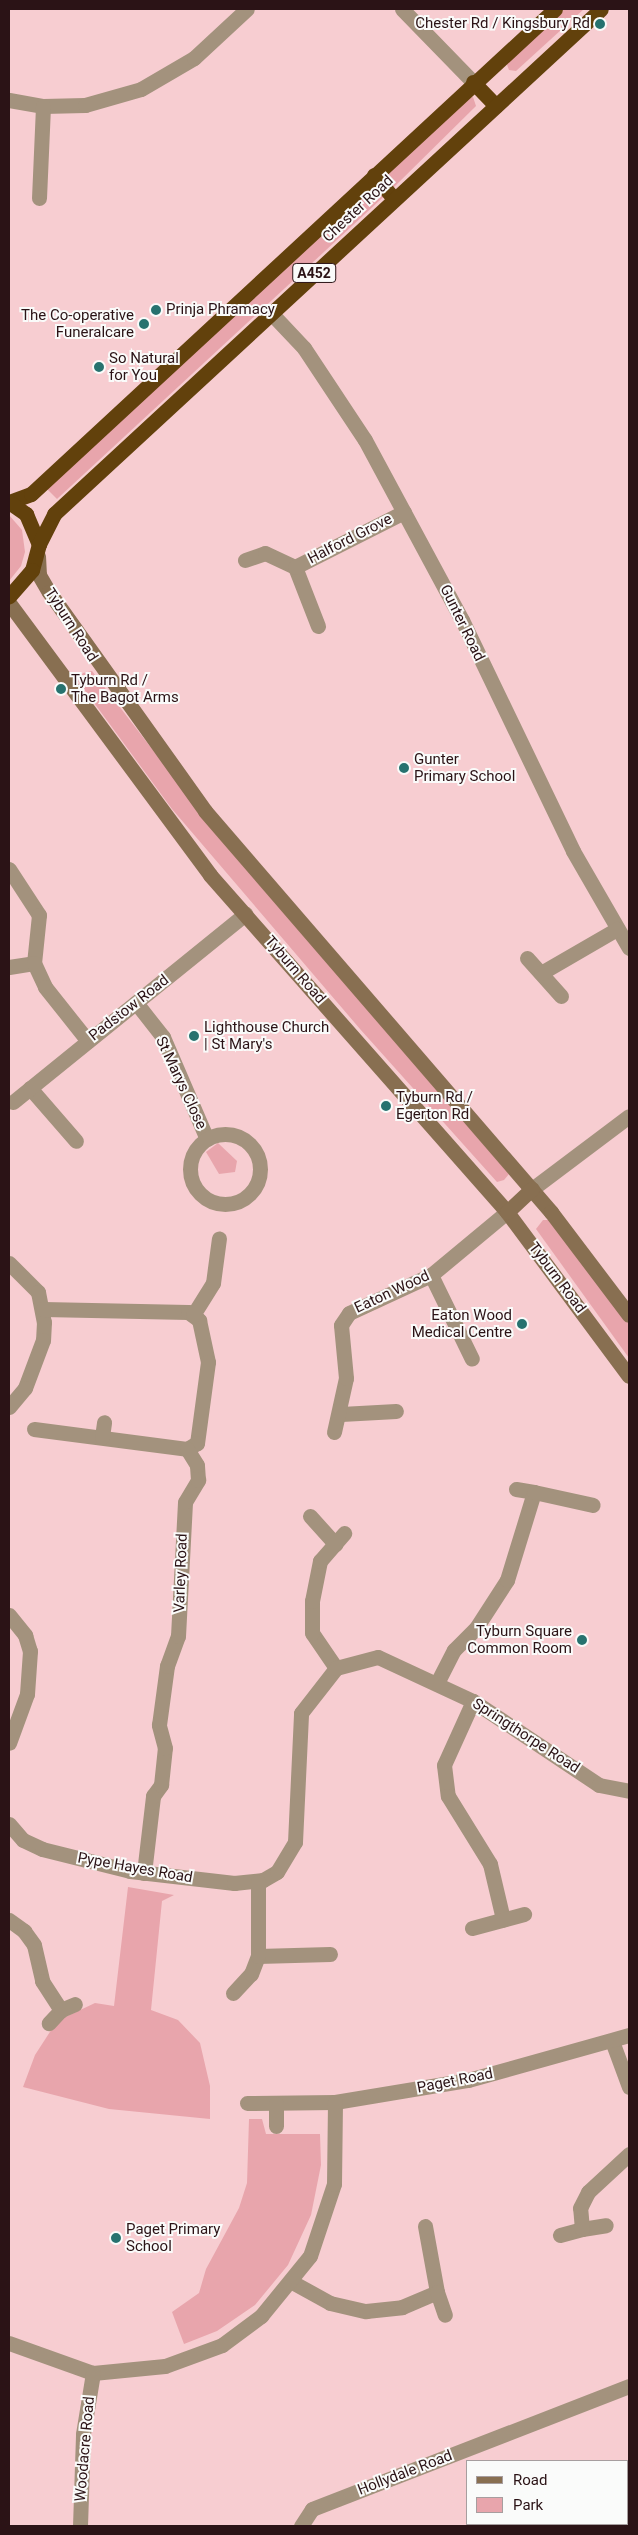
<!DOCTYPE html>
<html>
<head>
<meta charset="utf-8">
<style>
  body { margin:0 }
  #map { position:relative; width:638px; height:2535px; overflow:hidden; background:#f7cdd1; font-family:Roboto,sans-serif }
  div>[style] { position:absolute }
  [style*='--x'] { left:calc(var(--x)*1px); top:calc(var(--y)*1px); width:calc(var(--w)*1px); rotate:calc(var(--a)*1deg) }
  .green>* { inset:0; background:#e8a5ac }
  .street>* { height:15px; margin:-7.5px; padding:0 7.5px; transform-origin:7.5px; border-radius:7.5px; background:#a3927d }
  .street>.ring { margin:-7.5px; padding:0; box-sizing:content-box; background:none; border:15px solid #a3927d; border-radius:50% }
  .secondary>* { height:15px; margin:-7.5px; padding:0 7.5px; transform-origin:7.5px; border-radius:7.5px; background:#886f51 }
  .highway>* { height:15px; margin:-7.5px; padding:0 7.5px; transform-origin:7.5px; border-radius:7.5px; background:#62410c }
  .dots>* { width:14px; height:14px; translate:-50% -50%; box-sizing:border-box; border:2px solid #fafbfa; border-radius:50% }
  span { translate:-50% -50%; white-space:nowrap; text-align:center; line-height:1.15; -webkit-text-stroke:4px #fafbfa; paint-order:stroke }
  .shield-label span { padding:1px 4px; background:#fafbfa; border:1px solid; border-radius:4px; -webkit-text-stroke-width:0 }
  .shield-label { font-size:14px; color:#2b1316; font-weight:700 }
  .poi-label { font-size:15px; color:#2b1316 }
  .right { translate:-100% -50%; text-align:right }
  .left { translate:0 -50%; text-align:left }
  .street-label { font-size:15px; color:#2b1316 }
  .frame { position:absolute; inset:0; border:10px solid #2b1316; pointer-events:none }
  .legend { position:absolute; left:466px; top:2460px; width:162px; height:65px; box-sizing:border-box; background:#fafbfa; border:1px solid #a79e9f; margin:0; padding:6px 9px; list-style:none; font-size:15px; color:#2b1316 }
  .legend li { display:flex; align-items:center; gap:10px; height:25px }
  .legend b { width:25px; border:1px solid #a79e9f }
</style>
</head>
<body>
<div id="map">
  <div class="green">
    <i style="clip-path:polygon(563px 9px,584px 9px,516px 71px,509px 70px,506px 62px)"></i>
    <i style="clip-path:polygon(473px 97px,476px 106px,392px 189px,57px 499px,47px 489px,466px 98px)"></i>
    <i style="clip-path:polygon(9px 515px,22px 530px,25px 552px,21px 566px,9px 581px)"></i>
    <i style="clip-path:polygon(92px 671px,226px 845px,509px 1174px,504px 1180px,497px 1182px,360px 1029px,172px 809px,78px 681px,83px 673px)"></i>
    <i style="clip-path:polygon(218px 1143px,237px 1161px,235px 1172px,219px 1174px,206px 1152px)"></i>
    <i style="clip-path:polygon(543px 1220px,551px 1220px,629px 1324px,629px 1358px,536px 1229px)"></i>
    <i style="clip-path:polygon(128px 1887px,174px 1895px,162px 1901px,151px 2010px,178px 2020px,200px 2043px,210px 2086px,210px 2119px,109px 2109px,23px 2087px,35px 2055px,57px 2021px,95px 2003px,114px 2006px)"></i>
    <i style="clip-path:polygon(249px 2119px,262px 2119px,266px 2134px,320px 2134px,321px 2165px,311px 2215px,288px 2265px,255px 2305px,217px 2331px,184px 2344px,172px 2312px,199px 2293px,206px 2269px,239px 2208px,247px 2183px)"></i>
  </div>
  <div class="street">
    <i style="--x:402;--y:9;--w:102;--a:45.8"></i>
    <i style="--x:9;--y:100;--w:35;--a:10"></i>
    <i style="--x:43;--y:106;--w:42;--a:-1.4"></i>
    <i style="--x:85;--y:105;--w:58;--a:-15.9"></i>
    <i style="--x:141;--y:89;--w:61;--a:-30.3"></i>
    <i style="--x:194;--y:58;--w:72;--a:-42.8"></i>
    <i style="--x:39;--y:198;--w:92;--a:-87.5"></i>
    <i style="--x:271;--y:313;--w:48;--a:46.7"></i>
    <i style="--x:304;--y:348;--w:110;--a:56.5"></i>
    <i style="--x:365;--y:440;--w:204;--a:61.7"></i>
    <i style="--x:462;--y:620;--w:256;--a:64.3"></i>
    <i style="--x:573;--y:851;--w:112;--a:60"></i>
    <i style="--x:245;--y:560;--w:21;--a:-19"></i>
    <i style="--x:265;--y:553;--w:33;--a:25"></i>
    <i style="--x:318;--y:626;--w:63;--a:-111.3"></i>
    <i style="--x:295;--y:567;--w:122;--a:-26.8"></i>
    <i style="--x:9;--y:869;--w:55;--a:56.9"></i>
    <i style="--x:39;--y:915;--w:48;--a:95.9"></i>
    <i style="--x:527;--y:958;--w:51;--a:48.2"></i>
    <i style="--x:9;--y:967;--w:25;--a:-9"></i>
    <i style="--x:34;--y:963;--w:26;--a:65"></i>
    <i style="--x:45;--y:987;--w:69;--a:51.5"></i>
    <i style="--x:541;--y:973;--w:88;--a:-30.1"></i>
    <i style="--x:137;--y:1004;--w:42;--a:51.8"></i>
    <i style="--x:163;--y:1037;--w:111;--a:66.7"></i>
    <i style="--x:30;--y:1088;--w:70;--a:49"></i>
    <i style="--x:13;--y:1102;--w:299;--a:-39"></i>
    <i class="ring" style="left:190px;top:1134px;width:55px;height:55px"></i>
    <i style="--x:532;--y:1189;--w:121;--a:-37"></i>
    <i style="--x:9;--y:1263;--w:41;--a:45"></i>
    <i style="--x:38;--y:1292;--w:31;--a:79"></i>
    <i style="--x:44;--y:1322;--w:18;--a:93"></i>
    <i style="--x:43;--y:1340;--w:51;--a:110.6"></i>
    <i style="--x:25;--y:1388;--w:25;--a:130"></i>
    <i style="--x:431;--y:1275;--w:93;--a:64"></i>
    <i style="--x:43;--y:1309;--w:145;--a:1.2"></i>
    <i style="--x:188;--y:1312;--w:14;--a:36"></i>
    <i style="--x:199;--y:1320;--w:43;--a:77.9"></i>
    <i style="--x:208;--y:1362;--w:82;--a:97.7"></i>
    <i style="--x:197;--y:1443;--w:12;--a:149"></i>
    <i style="--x:193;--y:1315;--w:38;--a:-58"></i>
    <i style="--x:213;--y:1283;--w:45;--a:-82.4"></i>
    <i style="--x:341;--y:1414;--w:55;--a:-3.1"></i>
    <i style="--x:34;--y:1429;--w:154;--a:7.4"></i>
    <i style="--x:334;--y:1432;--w:55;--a:-77.5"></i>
    <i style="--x:346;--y:1378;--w:53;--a:-95.4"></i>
    <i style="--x:341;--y:1325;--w:14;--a:-56"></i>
    <i style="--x:349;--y:1313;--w:90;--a:-24.9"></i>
    <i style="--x:431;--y:1275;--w:99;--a:-39.7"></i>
    <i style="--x:102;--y:1437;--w:15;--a:-82"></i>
    <i style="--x:516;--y:1489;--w:18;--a:9"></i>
    <i style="--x:310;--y:1516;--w:38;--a:48"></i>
    <i style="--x:9;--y:1615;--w:26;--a:51"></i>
    <i style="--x:25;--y:1635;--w:17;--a:73"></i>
    <i style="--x:30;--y:1651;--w:43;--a:94"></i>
    <i style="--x:27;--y:1694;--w:52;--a:110.2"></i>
    <i style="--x:336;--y:1668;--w:42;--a:-124.4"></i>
    <i style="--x:312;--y:1633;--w:32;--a:-90"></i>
    <i style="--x:312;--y:1601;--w:41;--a:-78.7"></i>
    <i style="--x:320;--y:1561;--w:37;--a:-49"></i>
    <i style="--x:437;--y:1683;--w:37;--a:-63"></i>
    <i style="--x:454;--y:1650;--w:31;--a:-45"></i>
    <i style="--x:476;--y:1628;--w:57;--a:-57.1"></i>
    <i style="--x:507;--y:1580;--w:92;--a:-72.9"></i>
    <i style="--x:534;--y:1492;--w:60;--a:12.4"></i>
    <i style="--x:473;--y:1701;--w:70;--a:114.4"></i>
    <i style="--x:444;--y:1765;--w:31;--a:83"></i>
    <i style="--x:448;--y:1796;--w:80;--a:58.3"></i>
    <i style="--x:490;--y:1864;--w:57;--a:76.7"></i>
    <i style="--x:9;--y:1824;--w:21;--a:49"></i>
    <i style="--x:23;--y:1840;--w:21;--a:25"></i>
    <i style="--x:42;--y:1849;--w:91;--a:14"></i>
    <i style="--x:130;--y:1871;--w:105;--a:6.6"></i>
    <i style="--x:234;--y:1883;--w:29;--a:-6"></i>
    <i style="--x:263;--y:1880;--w:16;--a:-30"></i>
    <i style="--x:277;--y:1872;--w:35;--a:-59"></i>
    <i style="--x:295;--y:1842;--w:129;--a:-87.3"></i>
    <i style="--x:301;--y:1713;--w:57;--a:-52.1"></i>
    <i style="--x:336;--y:1668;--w:43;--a:-14.7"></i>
    <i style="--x:378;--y:1657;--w:105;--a:24.9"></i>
    <i style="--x:473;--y:1701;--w:151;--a:33.7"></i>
    <i style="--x:599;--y:1785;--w:31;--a:11"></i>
    <i style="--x:144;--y:1873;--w:78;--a:-83.3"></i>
    <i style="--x:153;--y:1796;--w:14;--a:-54"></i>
    <i style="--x:161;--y:1785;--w:37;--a:-84"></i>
    <i style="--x:165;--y:1748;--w:24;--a:-105"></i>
    <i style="--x:159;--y:1725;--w:60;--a:-82.3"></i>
    <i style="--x:167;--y:1666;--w:32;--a:-70"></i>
    <i style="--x:178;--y:1636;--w:134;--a:-87"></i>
    <i style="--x:185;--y:1502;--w:26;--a:-59"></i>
    <i style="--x:198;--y:1480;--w:15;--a:-94"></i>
    <i style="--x:197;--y:1465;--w:19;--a:-122"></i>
    <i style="--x:9;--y:1920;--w:19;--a:36"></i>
    <i style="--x:24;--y:1931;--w:17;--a:54"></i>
    <i style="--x:34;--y:1945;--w:37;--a:77"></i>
    <i style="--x:42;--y:1981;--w:35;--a:57"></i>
    <i style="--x:61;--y:2010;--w:18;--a:133"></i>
    <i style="--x:472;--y:1928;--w:54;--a:-15.1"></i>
    <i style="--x:258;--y:1956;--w:72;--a:-1.6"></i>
    <i style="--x:233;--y:1993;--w:26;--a:-47"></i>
    <i style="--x:251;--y:1974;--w:19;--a:-69"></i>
    <i style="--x:258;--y:1956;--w:74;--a:-90"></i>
    <i style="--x:61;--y:2010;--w:15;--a:-23"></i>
    <i style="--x:612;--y:2041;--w:49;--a:69.7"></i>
    <i style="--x:247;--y:2103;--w:88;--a:-0.7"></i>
    <i style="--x:335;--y:2102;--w:135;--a:-9.4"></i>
    <i style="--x:468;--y:2080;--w:167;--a:-15.6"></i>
    <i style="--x:276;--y:2104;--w:22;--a:90"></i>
    <i style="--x:582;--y:2229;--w:24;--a:-9"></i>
    <i style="--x:560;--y:2235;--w:23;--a:-15"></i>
    <i style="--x:582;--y:2229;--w:21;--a:-95"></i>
    <i style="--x:580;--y:2208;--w:18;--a:-63"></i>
    <i style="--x:588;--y:2192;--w:56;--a:-42.8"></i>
    <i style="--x:292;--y:2282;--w:43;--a:28.9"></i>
    <i style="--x:330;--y:2303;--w:37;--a:13"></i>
    <i style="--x:366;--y:2311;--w:36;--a:-6"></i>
    <i style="--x:402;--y:2307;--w:38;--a:-23"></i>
    <i style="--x:437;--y:2292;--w:67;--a:-100.3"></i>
    <i style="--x:437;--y:2292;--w:24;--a:71"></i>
    <i style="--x:9;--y:2343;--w:89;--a:19.7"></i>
    <i style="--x:93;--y:2373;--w:72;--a:-5.6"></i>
    <i style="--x:165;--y:2366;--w:61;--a:-20.2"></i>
    <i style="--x:222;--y:2345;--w:49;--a:-36.6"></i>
    <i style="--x:261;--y:2316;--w:77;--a:-50.8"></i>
    <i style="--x:310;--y:2256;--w:76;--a:-71.6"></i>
    <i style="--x:334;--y:2184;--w:82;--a:-89.3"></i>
    <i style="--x:80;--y:2526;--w:92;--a:-88.1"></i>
    <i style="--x:83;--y:2434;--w:62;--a:-80.7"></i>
    <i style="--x:301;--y:2526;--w:20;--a:-57"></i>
    <i style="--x:312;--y:2509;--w:340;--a:-21.2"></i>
  </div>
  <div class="secondary">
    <i style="--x:38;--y:556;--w:19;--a:87"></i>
    <i style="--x:39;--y:575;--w:20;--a:60"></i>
    <i style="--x:49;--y:592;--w:269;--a:54.5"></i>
    <i style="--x:205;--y:811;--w:530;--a:49.21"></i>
    <i style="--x:551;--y:1212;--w:129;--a:52.9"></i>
    <i style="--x:9;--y:603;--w:338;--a:53.5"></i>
    <i style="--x:210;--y:875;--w:449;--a:48.6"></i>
    <i style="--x:507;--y:1212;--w:204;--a:53.4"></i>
    <i style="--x:507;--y:1212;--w:34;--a:-43"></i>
  </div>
  <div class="highway">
    <i style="--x:473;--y:82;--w:33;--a:46"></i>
    <i style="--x:374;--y:175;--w:31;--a:50"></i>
    <i style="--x:9;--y:502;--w:23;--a:-20"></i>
    <i style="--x:31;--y:494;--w:714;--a:-42.79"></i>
    <i style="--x:9;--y:502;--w:21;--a:35"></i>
    <i style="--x:26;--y:514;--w:33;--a:67"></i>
    <i style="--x:39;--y:544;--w:27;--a:105"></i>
    <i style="--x:32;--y:570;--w:35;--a:131"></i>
    <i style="--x:39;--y:544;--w:34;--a:-63"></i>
    <i style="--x:54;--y:514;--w:744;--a:-42.71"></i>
  </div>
  <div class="dots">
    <i style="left:600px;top:24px;background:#27726f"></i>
    <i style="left:156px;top:310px;background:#27726f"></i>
    <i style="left:144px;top:324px;background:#27726f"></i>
    <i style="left:99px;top:367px;background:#27726f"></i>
    <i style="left:61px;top:689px;background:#27726f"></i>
    <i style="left:404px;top:768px;background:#27726f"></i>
    <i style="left:194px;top:1036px;background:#27726f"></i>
    <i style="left:386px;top:1106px;background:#27726f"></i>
    <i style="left:522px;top:1324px;background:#27726f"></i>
    <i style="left:582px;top:1640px;background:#27726f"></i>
    <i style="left:116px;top:2238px;background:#27726f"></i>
  </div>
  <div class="shield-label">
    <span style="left:314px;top:273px">A452</span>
  </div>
  <div class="poi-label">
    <span class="right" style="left:590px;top:24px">Chester Rd / Kingsbury Rd</span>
    <span class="left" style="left:166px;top:310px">Prinja Phramacy</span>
    <span class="right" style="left:134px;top:324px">The Co-operative<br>Funeralcare</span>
    <span class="left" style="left:109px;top:367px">So Natural<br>for You</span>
    <span class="left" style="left:71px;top:689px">Tyburn Rd /<br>The Bagot Arms</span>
    <span class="left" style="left:414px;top:768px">Gunter<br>Primary School</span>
    <span class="left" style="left:204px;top:1036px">Lighthouse Church<br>| St Mary's</span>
    <span class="left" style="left:396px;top:1106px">Tyburn Rd /<br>Egerton Rd</span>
    <span class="right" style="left:512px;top:1324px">Eaton Wood<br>Medical Centre</span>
    <span class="right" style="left:572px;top:1640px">Tyburn Square<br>Common Room</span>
    <span class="left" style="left:126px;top:2238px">Paget Primary<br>School</span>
  </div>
  <div class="street-label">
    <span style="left:358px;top:209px;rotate:-43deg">Chester Road</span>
    <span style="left:350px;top:539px;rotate:-27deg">Halford Grove</span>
    <span style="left:462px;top:623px;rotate:64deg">Gunter Road</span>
    <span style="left:71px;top:625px;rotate:57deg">Tyburn Road</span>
    <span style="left:295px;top:970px;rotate:49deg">Tyburn Road</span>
    <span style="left:129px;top:1008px;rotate:-38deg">Padstow Road</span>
    <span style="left:181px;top:1083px;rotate:65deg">St Marys Close</span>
    <span style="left:557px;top:1278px;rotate:53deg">Tyburn Road</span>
    <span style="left:392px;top:1292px;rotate:-25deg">Eaton Wood</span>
    <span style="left:181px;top:1573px;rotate:-88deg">Varley Road</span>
    <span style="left:526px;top:1736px;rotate:33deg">Springthorpe Road</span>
    <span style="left:135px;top:1868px;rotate:10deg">Pype Hayes Road</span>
    <span style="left:455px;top:2081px;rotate:-11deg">Paget Road</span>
    <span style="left:85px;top:2449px;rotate:-85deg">Woodacre Road</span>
    <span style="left:405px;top:2473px;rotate:-21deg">Hollydale Road</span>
  </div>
  <div class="frame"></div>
  <ul class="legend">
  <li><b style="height:6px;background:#886f51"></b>Road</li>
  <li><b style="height:14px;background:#e8a5ac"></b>Park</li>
  </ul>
</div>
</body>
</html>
